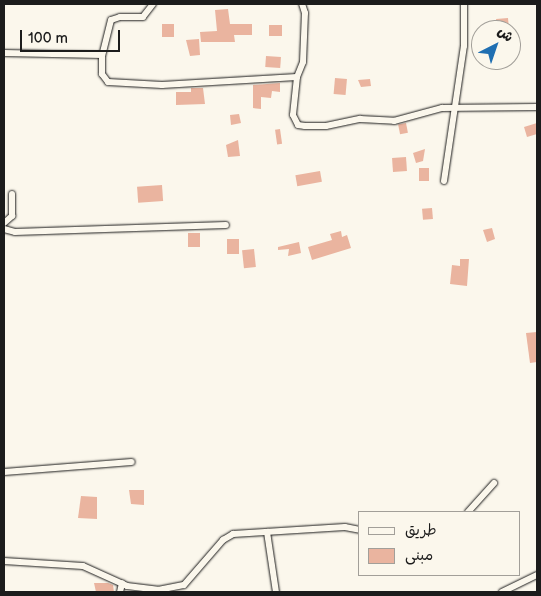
<!DOCTYPE html>
<html>
<head>
<meta charset="utf-8">
<style>
  body { margin:0 }
  #map { position:relative; width:541px; height:596px; overflow:hidden; background:#fbf7ec; font-family:"Balsamiq Sans","Playpen Sans Arabic",sans-serif }
  div>[style] { position:absolute }
  [style*='--x'] { left:calc(var(--x)*1px); top:calc(var(--y)*1px); width:calc(var(--w)*1px); rotate:calc(var(--a)*1deg) }
  .building>* { inset:0; background:#eab49f; transform-origin:0 0 }
  .roads { filter:drop-shadow(0 0 1px #1c1c1c) drop-shadow(0 0 1px #1c1c1c) }
  .street>* { height:6px; margin:-3px; padding:0 3px; transform-origin:3px; border-radius:3px; background:#fbf7ec }
  span { translate:-50% -50%; white-space:nowrap; text-align:center; line-height:1.15; -webkit-text-stroke:4.5px #fbf7ec; paint-order:stroke }
  .frame { position:absolute; inset:0; border:5px solid #1c1c1c; pointer-events:none }
  .legend { position:absolute; left:358px; top:511px; width:162px; height:65px; box-sizing:border-box; background:#fbf7ec; border:1px solid #a29f99; margin:0; padding:6px 9px; list-style:none; font-size:15px; color:#1c1c1c }
  .legend li { display:flex; align-items:center; gap:10px; height:25px }
  .legend b { width:25px; border:1px solid #a29f99 }
  .north { position:absolute; left:471px; top:20px; width:50px; height:50px; box-sizing:border-box; background:#fbf7ec; border:1px solid #a29f99; border-radius:50%; rotate:41deg; font-size:14px; font-weight:700; line-height:20px; text-align:center; color:#1c1c1c }
  .north::after { content:''; display:block; margin:auto; width:18px; height:22px; background:#1f6fb2; clip-path:polygon(50% 0,100% 100%,50% 72%,0 100%) }
  .scale { position:absolute; left:20px; top:30px; width:100px; height:22px; box-sizing:border-box; border:2px solid #1c1c1c; border-top:0; padding-left:6px; font-size:15px; line-height:18px; white-space:nowrap; color:#1c1c1c; -webkit-text-stroke:4px #fbf7ec; paint-order:stroke }
</style>
</head>
<body>
<div id="map">
  <div class="building">
    <i style="clip-path:polygon(228px 9px,230px 24px,252px 24px,252px 35px,234px 35px,235px 42px,201px 42px,200px 32px,217px 31px,215px 10px)"></i>
    <i style="left:508px;top:18px;width:11px;height:12px;rotate:85deg"></i>
    <i style="left:162px;top:24px;width:12px;height:13px"></i>
    <i style="left:269px;top:25px;width:13px;height:11px"></i>
    <i style="clip-path:polygon(199px 39px,200px 55px,190px 56px,186px 40px)"></i>
    <i style="left:266px;top:56px;width:15px;height:11px;rotate:4deg"></i>
    <i style="left:335px;top:78px;width:12px;height:16px;rotate:5deg"></i>
    <i style="clip-path:polygon(370px 79px,371px 86px,361px 87px,358px 80px)"></i>
    <i style="clip-path:polygon(280px 83px,280px 92px,272px 91px,271px 98px,261px 97px,261px 109px,253px 108px,253px 85px)"></i>
    <i style="clip-path:polygon(191px 88px,203px 88px,205px 104px,176px 105px,176px 92px,191px 92px)"></i>
    <i style="clip-path:polygon(239px 114px,241px 123px,231px 125px,230px 115px)"></i>
    <i style="left:406px;top:123px;width:10px;height:8px;rotate:79deg"></i>
    <i style="clip-path:polygon(537px 123px,537px 134px,527px 137px,524px 127px)"></i>
    <i style="left:280px;top:129px;width:15px;height:5px;rotate:82deg"></i>
    <i style="clip-path:polygon(238px 140px,240px 156px,228px 157px,226px 145px)"></i>
    <i style="clip-path:polygon(425px 149px,423px 161px,416px 163px,413px 153px)"></i>
    <i style="left:406px;top:157px;width:14px;height:14px;rotate:86deg"></i>
    <i style="left:419px;top:168px;width:10px;height:13px"></i>
    <i style="left:320px;top:171px;width:11px;height:25px;rotate:80deg"></i>
    <i style="left:162px;top:185px;width:16px;height:25px;rotate:86deg"></i>
    <i style="left:432px;top:208px;width:11px;height:10px;rotate:85deg"></i>
    <i style="clip-path:polygon(492px 228px,495px 239px,487px 242px,483px 230px)"></i>
    <i style="clip-path:polygon(341px 231px,342px 237px,347px 235px,351px 248px,312px 260px,308px 247px,332px 240px,330px 234px)"></i>
    <i style="left:188px;top:233px;width:12px;height:14px"></i>
    <i style="left:227px;top:239px;width:12px;height:15px"></i>
    <i style="clip-path:polygon(299px 242px,301px 253px,288px 256px,289px 249px,278px 250px,278px 247px)"></i>
    <i style="left:254px;top:249px;width:18px;height:12px;rotate:84deg"></i>
    <i style="clip-path:polygon(460px 259px,469px 259px,467px 286px,450px 284px,452px 265px,460px 266px)"></i>
    <i style="clip-path:polygon(537px 332px,537px 362px,530px 363px,526px 333px)"></i>
    <i style="clip-path:polygon(129px 490px,144px 490px,144px 505px,131px 504px)"></i>
    <i style="clip-path:polygon(81px 496px,97px 497px,97px 519px,78px 518px)"></i>
    <i style="clip-path:polygon(94px 583px,108px 583px,113px 585px,114px 592px,96px 592px)"></i>
  </div>
  <div class="roads">
    <div class="street">
      <i style="--x:153;--y:4;--w:16;--a:128"></i>
      <i style="--x:143;--y:17;--w:23;--a:180"></i>
      <i style="--x:120;--y:17;--w:9;--a:162"></i>
      <i style="--x:111;--y:20;--w:36;--a:104"></i>
      <i style="--x:102;--y:55;--w:19;--a:90"></i>
      <i style="--x:102;--y:74;--w:10;--a:53"></i>
      <i style="--x:108;--y:82;--w:54;--a:3.2"></i>
      <i style="--x:162;--y:85;--w:135;--a:-3.4"></i>
      <i style="--x:297;--y:77;--w:38;--a:96"></i>
      <i style="--x:293;--y:115;--w:11;--a:63"></i>
      <i style="--x:298;--y:125;--w:7;--a:8"></i>
      <i style="--x:305;--y:126;--w:21;--a:0"></i>
      <i style="--x:326;--y:126;--w:35;--a:-12"></i>
      <i style="--x:360;--y:119;--w:34;--a:3"></i>
      <i style="--x:394;--y:121;--w:50;--a:-15.2"></i>
      <i style="--x:442;--y:108;--w:95;--a:-0.6"></i>
      <i style="--x:4;--y:53;--w:98;--a:1.2"></i>
      <i style="--x:297;--y:77;--w:16;--a:-68"></i>
      <i style="--x:303;--y:62;--w:49;--a:-87.7"></i>
      <i style="--x:305;--y:13;--w:9;--a:-108"></i>
      <i style="--x:444;--y:181;--w:136;--a:-81.6"></i>
      <i style="--x:464;--y:46;--w:42;--a:-90"></i>
      <i style="--x:4;--y:223;--w:11;--a:-41"></i>
      <i style="--x:12;--y:216;--w:22;--a:-90"></i>
      <i style="--x:4;--y:229;--w:11;--a:15"></i>
      <i style="--x:15;--y:232;--w:211;--a:-1.9"></i>
      <i style="--x:4;--y:472;--w:128;--a:-4.5"></i>
      <i style="--x:468;--y:512;--w:39;--a:-48"></i>
      <i style="--x:267;--y:532;--w:61;--a:81.5"></i>
      <i style="--x:4;--y:561;--w:79;--a:3.6"></i>
      <i style="--x:83;--y:566;--w:48;--a:24.4"></i>
      <i style="--x:127;--y:586;--w:31;--a:7"></i>
      <i style="--x:158;--y:590;--w:26;--a:-11"></i>
      <i style="--x:184;--y:585;--w:60;--a:-49.1"></i>
      <i style="--x:223;--y:540;--w:12;--a:-31"></i>
      <i style="--x:233;--y:534;--w:112;--a:-3.6"></i>
      <i style="--x:345;--y:527;--w:15;--a:11"></i>
      <i style="--x:120;--y:592;--w:9;--a:-77"></i>
      <i style="--x:502;--y:592;--w:39;--a:-26"></i>
    </div>
  </div>
  <div class="frame"></div>
  <ul class="legend">
  <li><b style="height:6px;background:#fbf7ec"></b>طريق</li>
  <li><b style="height:14px;background:#eab49f"></b>مبنى</li>
  </ul>
  <div class="north">ش</div>
  <div class="scale">100 m</div>
</div>
</body>
</html>
